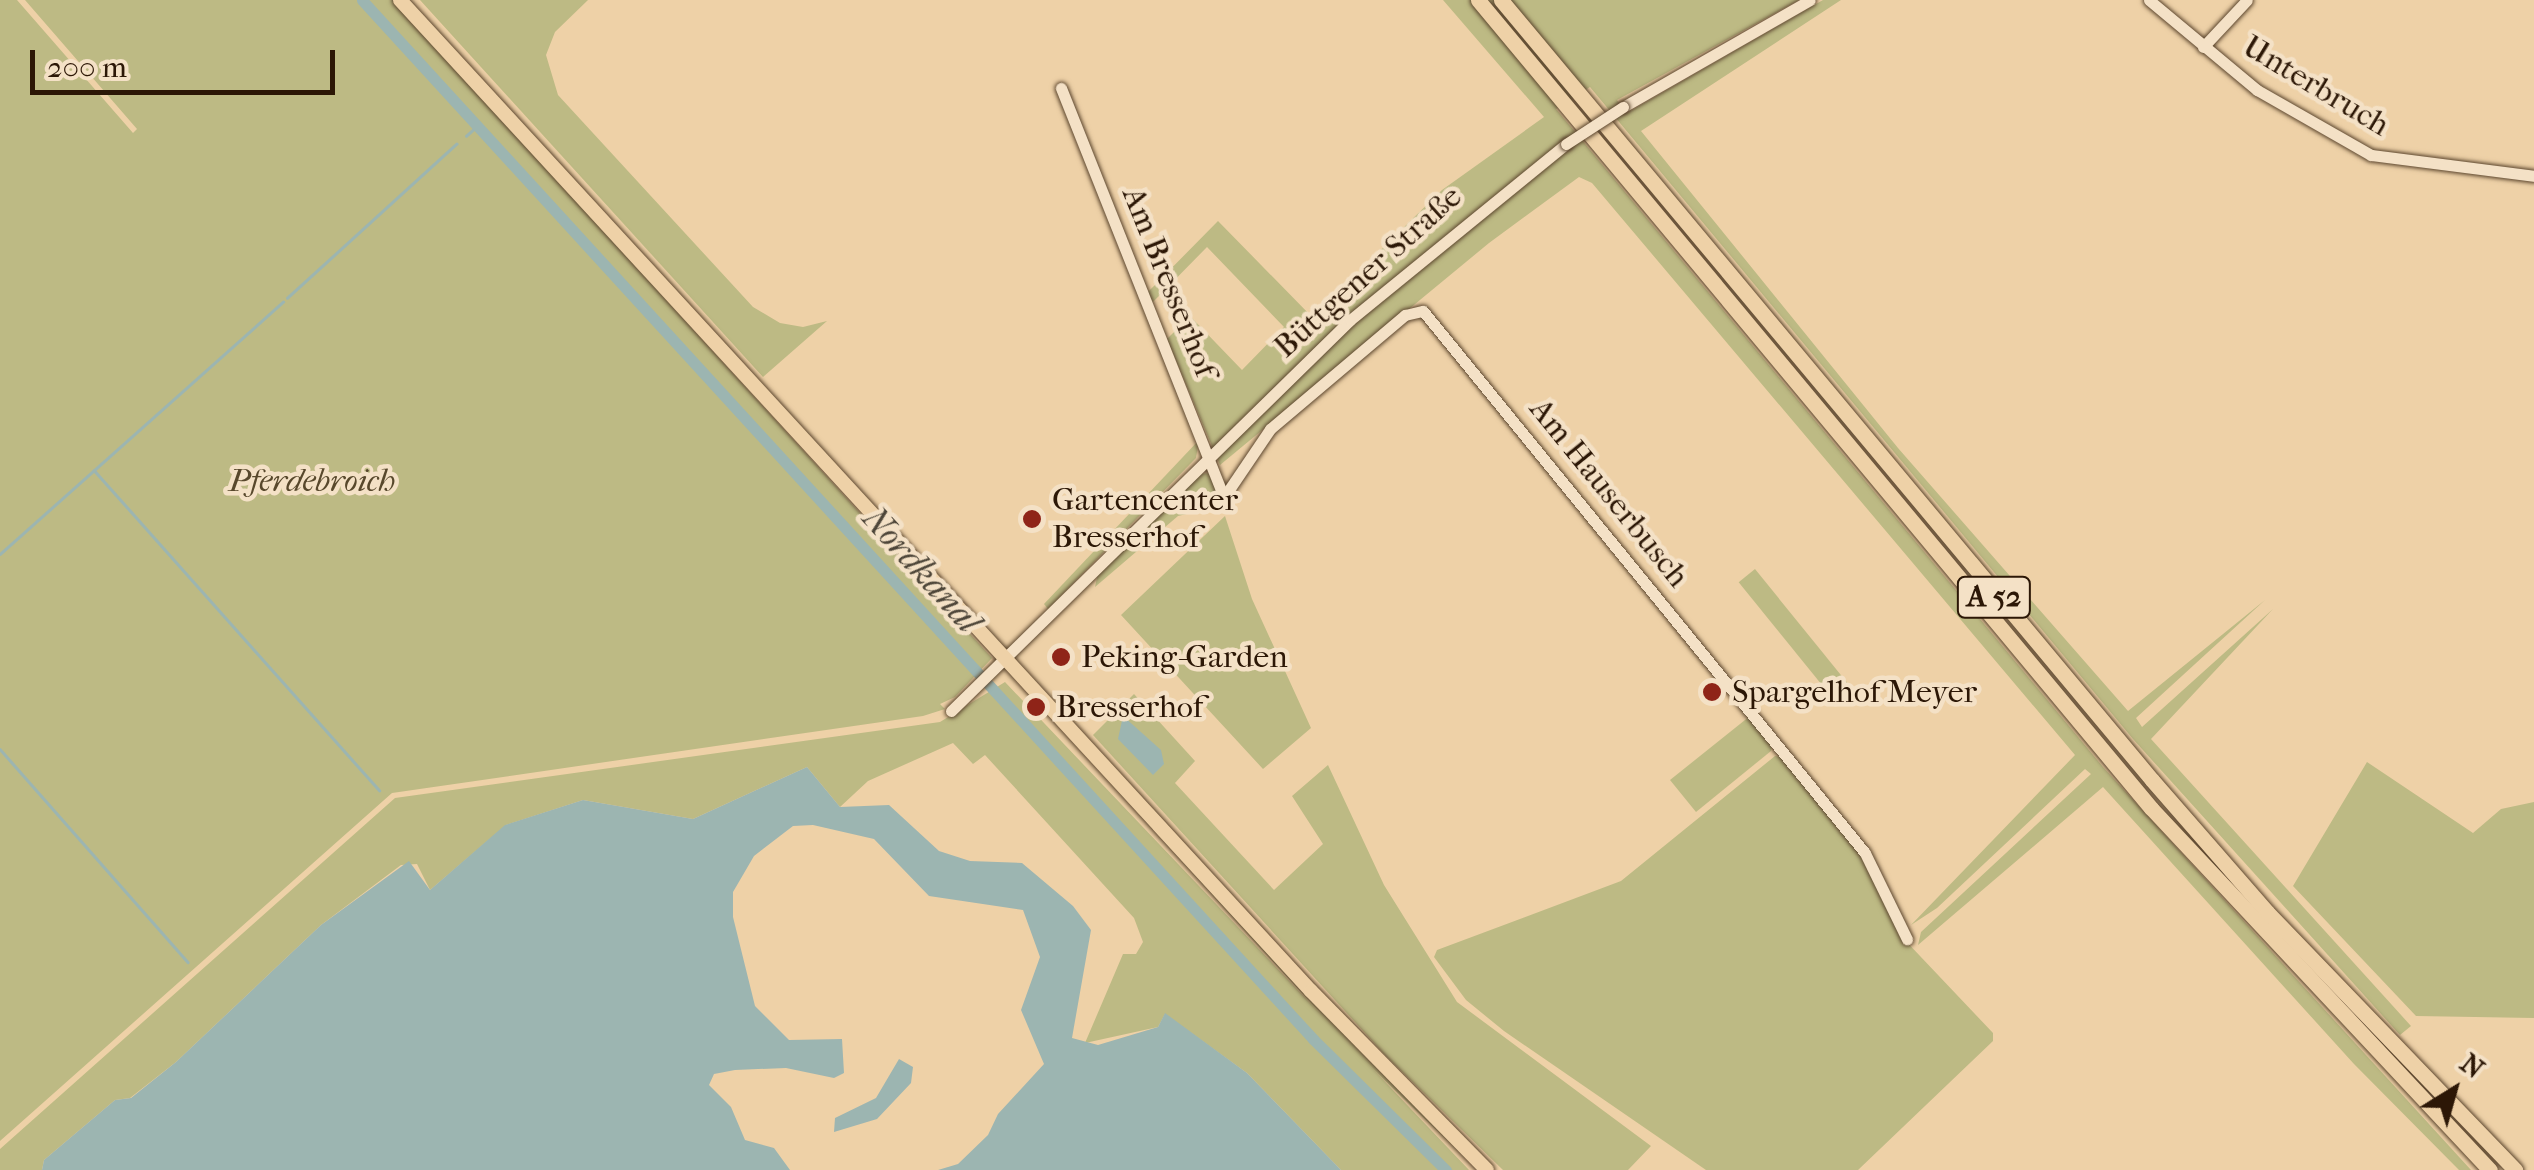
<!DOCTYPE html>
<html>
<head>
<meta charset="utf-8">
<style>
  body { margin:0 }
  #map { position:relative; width:2534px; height:1170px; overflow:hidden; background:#eed1a7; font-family:"IM FELL French Canon",serif }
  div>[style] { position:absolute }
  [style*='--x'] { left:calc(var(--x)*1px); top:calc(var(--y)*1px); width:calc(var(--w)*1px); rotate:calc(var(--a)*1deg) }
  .green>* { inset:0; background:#bdba84; transform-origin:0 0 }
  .water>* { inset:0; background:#9cb5b1 }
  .stream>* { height:2.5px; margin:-1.25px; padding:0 1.25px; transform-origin:1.25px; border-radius:1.25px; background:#9cb5b1 }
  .canal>* { height:11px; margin:-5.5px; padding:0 5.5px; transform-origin:5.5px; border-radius:5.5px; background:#9cb5b1 }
  .roads { filter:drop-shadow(0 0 2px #5c462e) drop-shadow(0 0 2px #5c462e) }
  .minor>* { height:11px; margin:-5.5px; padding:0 5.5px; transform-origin:5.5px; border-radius:5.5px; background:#f4e1c6 }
  .major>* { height:14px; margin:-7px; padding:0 7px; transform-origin:7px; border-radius:7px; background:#eed1a7 }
  .highway>* { height:15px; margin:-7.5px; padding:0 7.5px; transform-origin:7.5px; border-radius:7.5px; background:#eed1a7 }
  .bridges { filter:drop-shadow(0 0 2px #5c462e) drop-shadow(0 0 2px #5c462e) }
  .minor-bridge>* { height:11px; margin:-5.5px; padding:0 5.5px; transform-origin:5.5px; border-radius:5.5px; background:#f4e1c6 }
  .dots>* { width:28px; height:28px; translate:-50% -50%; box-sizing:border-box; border:5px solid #f4e1c6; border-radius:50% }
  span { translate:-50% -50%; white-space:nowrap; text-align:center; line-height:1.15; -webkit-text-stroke:9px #f4e1c6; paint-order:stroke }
  .shield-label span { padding:2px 8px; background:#f4e1c6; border:2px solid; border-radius:8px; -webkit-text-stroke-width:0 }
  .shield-label { font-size:30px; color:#2c1706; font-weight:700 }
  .street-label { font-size:32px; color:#2c1706 }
  .park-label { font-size:32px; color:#58482c; font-style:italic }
  .poi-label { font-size:32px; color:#2c1706 }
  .left { translate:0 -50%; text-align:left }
  .water-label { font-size:35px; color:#4e4639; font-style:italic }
  .north { position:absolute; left:2404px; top:1040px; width:100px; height:100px; -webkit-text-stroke:8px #f4e1c6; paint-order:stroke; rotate:37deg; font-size:28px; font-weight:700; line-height:40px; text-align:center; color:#2c1706 }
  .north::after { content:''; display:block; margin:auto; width:35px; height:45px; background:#2c1706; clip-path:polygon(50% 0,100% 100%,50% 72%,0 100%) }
  .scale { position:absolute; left:30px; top:50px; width:305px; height:45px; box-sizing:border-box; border:5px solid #2c1706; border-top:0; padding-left:12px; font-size:30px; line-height:35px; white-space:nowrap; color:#2c1706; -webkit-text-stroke:8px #f4e1c6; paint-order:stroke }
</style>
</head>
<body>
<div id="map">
  <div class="green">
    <i style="clip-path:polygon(0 0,17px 0,133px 133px,137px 129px,25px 0,393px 0,992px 658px,955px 697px,940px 704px,945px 709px,923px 716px,392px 793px,0 1141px)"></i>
    <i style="clip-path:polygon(420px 0,588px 0,555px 32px,546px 55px,558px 95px,753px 307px,780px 323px,803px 327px,827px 321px,763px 377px)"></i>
    <i style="clip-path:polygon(1443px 0,1799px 0,1617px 100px,1627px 113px,1823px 0,1841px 0,1641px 131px,1898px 448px,2128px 711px,2265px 600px,2136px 718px,2142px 727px,2273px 609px,2151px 739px,2411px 1026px,2400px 1035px,2133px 739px,1590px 87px,1556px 109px,2103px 767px,2471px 1170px,2459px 1170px,2354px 1064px,2103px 787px,1918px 945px,1921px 932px,2091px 774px,2085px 769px,1937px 908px,1911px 925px,2075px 755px,1592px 183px,1579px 177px,1489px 243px,1220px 465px,1167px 339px,1190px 316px,1242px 370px,1284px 327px,1207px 247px,1152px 303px,1148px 292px,1218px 221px,1312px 317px,1442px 190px,1544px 117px)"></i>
    <i style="clip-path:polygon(1199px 440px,1196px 458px,1048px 609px,1044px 604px)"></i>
    <i style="clip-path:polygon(1211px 473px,1219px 495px,1208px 509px,1178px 516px,1095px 587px,1098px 573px,1199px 474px)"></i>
    <i style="clip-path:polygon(1225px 516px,1252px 599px,1311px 728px,1263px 769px,1121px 615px)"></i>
    <i style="left:1755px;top:569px;width:151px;height:21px;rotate:51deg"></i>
    <i style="clip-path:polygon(1005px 682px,1469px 1170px,1341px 1170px,1247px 1073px,1165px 1014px,1158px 1027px,1085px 1043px,1123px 954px,1136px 954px,1143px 942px,1134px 918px,985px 755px,973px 764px,953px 743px,868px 781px,840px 807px,807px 767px,693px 819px,583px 800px,506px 825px,430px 890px,417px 864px,401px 865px,321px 925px,176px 1062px,130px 1098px,115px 1100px,44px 1160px,42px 1170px,0 1170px,0 1149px,395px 798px,940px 722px)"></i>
    <i style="clip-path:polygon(1134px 694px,1195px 761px,1175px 783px,1274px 890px,1323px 844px,1292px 796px,1328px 765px,1384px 885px,1457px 1002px,1651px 1146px,1628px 1170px,1503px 1170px,1386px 1056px,1093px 735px)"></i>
    <i style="clip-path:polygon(1750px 716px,1772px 743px,1771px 751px,1696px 812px,1670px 780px)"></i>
    <i style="clip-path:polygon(1067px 735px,1360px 1051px,1478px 1170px,1356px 1053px)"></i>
    <i style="clip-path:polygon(1775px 756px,1783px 757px,1862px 856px,1902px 937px,1993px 1033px,1993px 1041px,1858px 1170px,1706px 1170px,1504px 1031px,1466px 1000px,1434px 957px,1437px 950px,1621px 881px)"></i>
    <i style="clip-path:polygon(2367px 762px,2473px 833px,2501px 809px,2534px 802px,2534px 1018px,2416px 1016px,2293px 886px)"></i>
  </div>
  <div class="water">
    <i style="clip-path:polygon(1123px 716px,1161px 750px,1164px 764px,1153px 775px,1118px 739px)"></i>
    <i style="clip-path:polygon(807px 767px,840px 807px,889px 805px,939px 851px,970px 861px,1022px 863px,1073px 906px,1091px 930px,1072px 1038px,1098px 1045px,1158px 1027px,1165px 1013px,1247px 1073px,1341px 1170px,938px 1170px,958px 1164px,988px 1135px,998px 1114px,1044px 1064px,1021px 1010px,1040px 957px,1023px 910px,929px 896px,874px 839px,813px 825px,793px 826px,754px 856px,733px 892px,733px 917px,755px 1006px,789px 1040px,842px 1039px,844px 1073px,834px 1078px,786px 1068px,735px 1070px,714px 1074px,709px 1085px,731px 1107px,745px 1140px,774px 1148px,790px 1170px,42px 1170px,44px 1160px,115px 1100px,131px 1098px,176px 1062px,321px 925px,409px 861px,430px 890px,505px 825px,583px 800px,693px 819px)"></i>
    <i style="clip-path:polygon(899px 1059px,913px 1067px,911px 1083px,877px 1119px,834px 1132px,835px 1118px,876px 1098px)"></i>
  </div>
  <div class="stream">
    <i style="--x:466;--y:136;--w:15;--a:-42"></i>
    <i style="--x:287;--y:298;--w:229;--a:-42.3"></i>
    <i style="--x:94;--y:470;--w:429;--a:48.3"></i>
    <i style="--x:0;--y:554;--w:379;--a:-41.7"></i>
    <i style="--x:0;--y:749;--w:284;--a:48.6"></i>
  </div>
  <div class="canal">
    <i style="--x:362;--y:0;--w:1409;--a:47.53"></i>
    <i style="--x:1313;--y:1039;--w:187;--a:44.6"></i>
  </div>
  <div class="roads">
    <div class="minor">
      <i style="--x:2149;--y:0;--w:141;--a:39.8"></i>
      <i style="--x:2257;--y:90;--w:131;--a:29.7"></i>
      <i style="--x:2371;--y:155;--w:164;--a:7.3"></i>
      <i style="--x:2203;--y:47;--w:64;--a:-46.9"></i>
      <i style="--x:1061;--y:88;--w:440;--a:68.3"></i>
      <i style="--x:1623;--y:107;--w:215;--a:-29.8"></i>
      <i style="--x:1224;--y:497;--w:82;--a:-55.9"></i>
      <i style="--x:1270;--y:429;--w:177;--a:-40.2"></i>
      <i style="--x:1405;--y:315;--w:18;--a:-13"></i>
      <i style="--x:1423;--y:311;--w:699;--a:50.8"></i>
      <i style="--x:1865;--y:853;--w:96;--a:64"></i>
      <i style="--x:951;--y:711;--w:559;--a:-44.42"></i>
      <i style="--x:1350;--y:320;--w:279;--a:-39.2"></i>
    </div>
    <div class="major">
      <i style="--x:400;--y:0;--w:1346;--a:47.41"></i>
      <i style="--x:1311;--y:991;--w:251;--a:45.5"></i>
    </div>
    <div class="highway">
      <i style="--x:1478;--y:0;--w:1052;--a:50.21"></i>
      <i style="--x:2151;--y:808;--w:496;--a:46.9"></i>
      <i style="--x:1501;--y:0;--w:1016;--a:50.15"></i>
      <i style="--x:2152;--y:780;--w:175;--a:48.9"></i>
      <i style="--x:2267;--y:912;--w:358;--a:46.1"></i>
    </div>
  </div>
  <div class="bridges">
    <div class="minor-bridge">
      <i style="--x:1566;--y:144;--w:68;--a:-33"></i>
    </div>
  </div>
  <div class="dots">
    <i style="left:1032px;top:519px;background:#8f2418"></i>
    <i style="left:1061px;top:657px;background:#8f2418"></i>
    <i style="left:1712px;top:692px;background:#8f2418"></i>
    <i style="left:1036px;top:707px;background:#8f2418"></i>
  </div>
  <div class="shield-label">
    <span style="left:1994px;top:597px">A 52</span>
  </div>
  <div class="street-label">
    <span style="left:2316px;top:86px;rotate:31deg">Unterbruch</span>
    <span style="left:1368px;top:272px;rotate:-42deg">Büttgener Straße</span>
    <span style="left:1169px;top:282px;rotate:68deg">Am Bresserhof</span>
    <span style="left:1609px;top:493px;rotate:51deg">Am Hauserbusch</span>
  </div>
  <div class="park-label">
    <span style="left:312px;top:481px">Pferdebroich</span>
  </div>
  <div class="poi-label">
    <span class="left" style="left:1052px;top:519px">Gartencenter<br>Bresserhof</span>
    <span class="left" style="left:1081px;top:657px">Peking-Garden</span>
    <span class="left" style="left:1732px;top:692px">Spargelhof Meyer</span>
    <span class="left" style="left:1056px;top:707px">Bresserhof</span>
  </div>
  <div class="water-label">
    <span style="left:921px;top:570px;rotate:48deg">Nordkanal</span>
  </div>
  <div class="north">N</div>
  <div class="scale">200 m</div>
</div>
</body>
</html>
